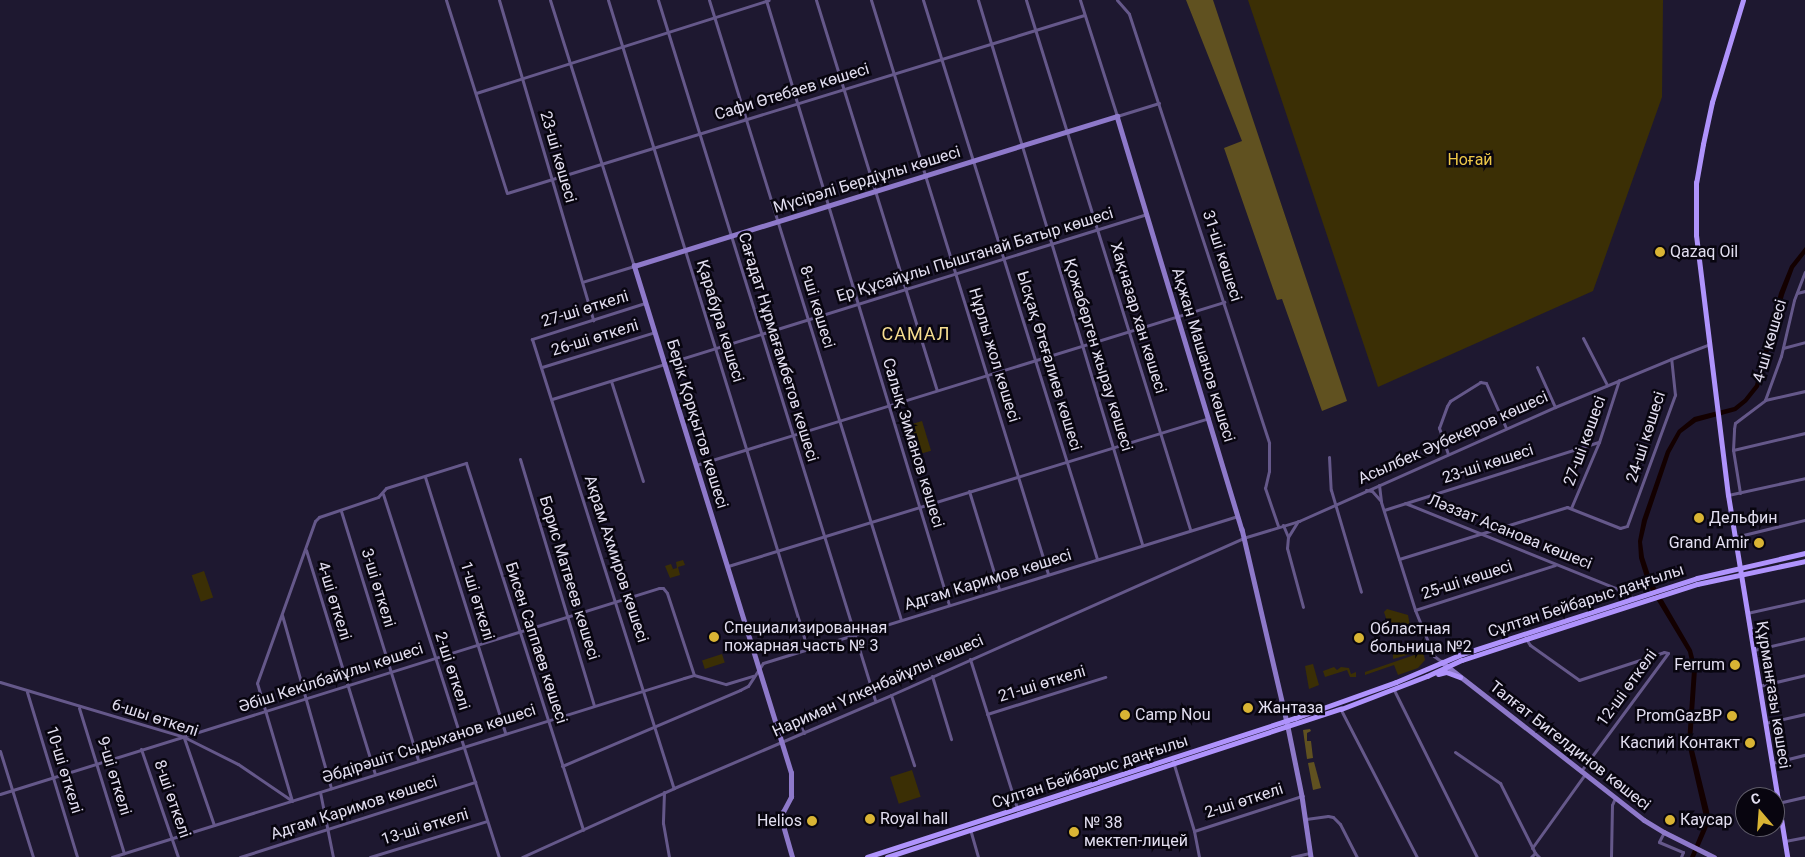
<!DOCTYPE html>
<html>
<head>
<meta charset="utf-8">
<style>
  body { margin:0 }
  #map { position:relative; width:1805px; height:857px; overflow:hidden; background:#1e1830; font-family:Roboto,sans-serif }
  div>[style] { position:absolute }
  [style*='--x'] { left:calc(var(--x)*1px); top:calc(var(--y)*1px); width:calc(var(--w)*1px); rotate:calc(var(--a)*1deg) }
  .green>* { inset:0; background:#3b2f05; transform-origin:0 0 }
  .forest>* { inset:0; background:#605120 }
  .water>* { inset:0; background:#130000 }
  .street>* { height:3px; margin:-1.5px; padding:0 1.5px; transform-origin:1.5px; border-radius:1.5px; background:#65588a }
  .secondary>* { height:4.5px; margin:-2.25px; padding:0 2.25px; transform-origin:2.25px; border-radius:2.25px; background:#8e79ca }
  .primary>* { height:5px; margin:-2.5px; padding:0 2.5px; transform-origin:2.5px; border-radius:2.5px; background:#af93fc }
  .dots>* { width:14px; height:14px; translate:-50% -50%; box-sizing:border-box; border:2px solid #08050f; border-radius:50% }
  span { translate:-50% -50%; white-space:nowrap; text-align:center; line-height:1.15; -webkit-text-stroke:5px #08050f; paint-order:stroke }
  .street-label { font-size:16px; color:#e2def0 }
  .park-label { font-size:16px; color:#edc748 }
  .poi-label { font-size:16px; color:#e2def0 }
  .left { translate:0 -50%; text-align:left }
  .right { translate:-100% -50%; text-align:right }
  .neighbourhood-label { font-size:18px; color:#f7de91; letter-spacing:1px }
  .north { position:absolute; left:1735px; top:787px; width:50px; height:50px; box-sizing:border-box; background:#08050f; border:1px solid #5f5c69; border-radius:50%; rotate:342deg; font-size:14px; font-weight:700; line-height:20px; text-align:center; color:#e2def0 }
  .north::after { content:''; display:block; margin:auto; width:18px; height:22px; background:#d9b434; clip-path:polygon(50% 0,100% 100%,50% 72%,0 100%) }
</style>
</head>
<body>
<div id="map">
  <div class="green">
    <i style="clip-path:polygon(1248px 0,1663px 0,1662px 97px,1593px 291px,1378px 387px)"></i>
    <i style="left:922px;top:421px;width:31px;height:17px;rotate:73deg"></i>
    <i style="clip-path:polygon(683px 560px,685px 565px,678px 567px,680px 575px,670px 578px,665px 566px,671px 564px,673px 569px,670px 570px,677px 568px,676px 562px)"></i>
    <i style="left:204px;top:571px;width:28px;height:13px;rotate:71deg"></i>
    <i style="clip-path:polygon(1387px 609px,1408px 615px,1410px 626px,1394px 631px,1389px 627px,1384px 612px)"></i>
    <i style="clip-path:polygon(1417px 642px,1418px 652px,1393px 659px,1393px 651px)"></i>
    <i style="clip-path:polygon(1423px 652px,1425px 660px,1418px 668px,1398px 675px,1394px 665px,1365px 675px,1365px 672px)"></i>
    <i style="left:722px;top:654px;width:9px;height:21px;rotate:72deg"></i>
    <i style="clip-path:polygon(1313px 664px,1319px 685px,1309px 689px,1305px 666px)"></i>
    <i style="clip-path:polygon(1334px 667px,1337px 670px,1341px 667px,1349px 668px,1351px 674px,1356px 672px,1356px 677px,1350px 677px,1347px 670px,1325px 677px,1323px 671px)"></i>
    <i style="left:912px;top:770px;width:28px;height:23px;rotate:72deg"></i>
  </div>
  <div class="forest">
    <i style="clip-path:polygon(1186px 0,1213px 0,1347px 401px,1322px 411px,1282px 299px,1277px 300px,1224px 148px,1242px 141px)"></i>
    <i style="clip-path:polygon(1310px 729px,1311px 731px,1307px 733px,1307px 741px,1311px 741px,1313px 758px,1307px 759px,1303px 730px)"></i>
    <i style="clip-path:polygon(1314px 762px,1321px 788px,1313px 790px,1308px 763px)"></i>
  </div>
  <div class="water">
    <i style="clip-path:polygon(1805px 247px,1805px 254px,1794px 268px,1784px 295px,1759px 387px,1747px 402px,1736px 411px,1696px 422px,1681px 433px,1670px 453px,1647px 521px,1642px 542px,1644px 557px,1652px 581px,1692px 650px,1697px 669px,1692px 742px,1709px 811px,1710px 822px,1695px 857px,1690px 857px,1705px 821px,1687px 743px,1692px 670px,1688px 652px,1647px 584px,1639px 558px,1638px 541px,1642px 520px,1666px 451px,1678px 430px,1694px 417px,1734px 407px,1744px 399px,1755px 385px,1779px 293px,1790px 266px)"></i>
  </div>
  <div class="street">
    <i style="--x:446;--y:0;--w:202;--a:72.5"></i>
    <i style="--x:507;--y:193;--w:604;--a:-17.14"></i>
    <i style="--x:499;--y:0;--w:334;--a:73.6"></i>
    <i style="--x:550;--y:0;--w:279;--a:72.5"></i>
    <i style="--x:634;--y:266;--w:54;--a:162.9"></i>
    <i style="--x:608;--y:0;--w:680;--a:72.9"></i>
    <i style="--x:658;--y:0;--w:733;--a:72.78"></i>
    <i style="--x:709;--y:0;--w:649;--a:72.79"></i>
    <i style="--x:766;--y:0;--w:632;--a:73.17"></i>
    <i style="--x:816;--y:0;--w:408;--a:72.8"></i>
    <i style="--x:871;--y:0;--w:601;--a:72.86"></i>
    <i style="--x:923;--y:0;--w:585;--a:72.71"></i>
    <i style="--x:978;--y:0;--w:568;--a:73.22"></i>
    <i style="--x:1026;--y:0;--w:554;--a:72.78"></i>
    <i style="--x:1080;--y:0;--w:122;--a:72.3"></i>
    <i style="--x:1117;--y:116;--w:44;--a:-17.2"></i>
    <i style="--x:1117;--y:0;--w:18;--a:49"></i>
    <i style="--x:1129;--y:14;--w:451;--a:71.9"></i>
    <i style="--x:1269;--y:443;--w:28;--a:90"></i>
    <i style="--x:1269;--y:471;--w:17;--a:103"></i>
    <i style="--x:1265;--y:488;--w:40;--a:71.1"></i>
    <i style="--x:476;--y:93;--w:307;--a:-17.6"></i>
    <i style="--x:1797;--y:293;--w:8;--a:-14"></i>
    <i style="--x:645;--y:303;--w:119;--a:162.3"></i>
    <i style="--x:532;--y:339;--w:471;--a:72.5"></i>
    <i style="--x:1583;--y:338;--w:53;--a:62.9"></i>
    <i style="--x:1783;--y:348;--w:23;--a:-15"></i>
    <i style="--x:542;--y:367;--w:118;--a:-17.2"></i>
    <i style="--x:1537;--y:367;--w:44;--a:65.8"></i>
    <i style="--x:611;--y:381;--w:105;--a:72.3"></i>
    <i style="--x:552;--y:399;--w:623;--a:-17.27"></i>
    <i style="--x:1765;--y:400;--w:41;--a:-12.7"></i>
    <i style="--x:1733;--y:450;--w:74;--a:-13.3"></i>
    <i style="--x:1448;--y:454;--w:28;--a:-109"></i>
    <i style="--x:1439;--y:428;--w:23;--a:-70"></i>
    <i style="--x:1447;--y:406;--w:6;--a:-59"></i>
    <i style="--x:1450;--y:401;--w:36;--a:-32"></i>
    <i style="--x:1480;--y:382;--w:6;--a:9"></i>
    <i style="--x:1486;--y:383;--w:49;--a:66"></i>
    <i style="--x:1329;--y:457;--w:33;--a:87"></i>
    <i style="--x:1331;--y:490;--w:106;--a:73.6"></i>
    <i style="--x:520;--y:459;--w:257;--a:73.3"></i>
    <i style="--x:696;--y:465;--w:553;--a:-17.16"></i>
    <i style="--x:425;--y:477;--w:268;--a:72.6"></i>
    <i style="--x:1379;--y:485;--w:17;--a:83"></i>
    <i style="--x:1381;--y:502;--w:113;--a:72.5"></i>
    <i style="--x:1415;--y:610;--w:50;--a:67.6"></i>
    <i style="--x:1434;--y:656;--w:10;--a:37"></i>
    <i style="--x:1366;--y:490;--w:6;--a:9"></i>
    <i style="--x:1372;--y:491;--w:13;--a:48"></i>
    <i style="--x:969;--y:491;--w:102;--a:73"></i>
    <i style="--x:1740;--y:493;--w:44;--a:-99.2"></i>
    <i style="--x:1733;--y:450;--w:21;--a:-87"></i>
    <i style="--x:1734;--y:429;--w:6;--a:-81"></i>
    <i style="--x:1735;--y:423;--w:38;--a:-37"></i>
    <i style="--x:1765;--y:400;--w:47;--a:-70"></i>
    <i style="--x:1781;--y:356;--w:57;--a:-76.9"></i>
    <i style="--x:1794;--y:300;--w:30;--a:-69"></i>
    <i style="--x:383;--y:494;--w:381;--a:72.3"></i>
    <i style="--x:1728;--y:495;--w:79;--a:-12.4"></i>
    <i style="--x:1405;--y:503;--w:232;--a:22"></i>
    <i style="--x:1620;--y:590;--w:15;--a:32"></i>
    <i style="--x:1571;--y:508;--w:72;--a:-67"></i>
    <i style="--x:1599;--y:442;--w:65;--a:-72.1"></i>
    <i style="--x:1384;--y:510;--w:225;--a:-17.6"></i>
    <i style="--x:341;--y:511;--w:261;--a:72.8"></i>
    <i style="--x:1298;--y:521;--w:19;--a:122"></i>
    <i style="--x:1288;--y:537;--w:11;--a:95"></i>
    <i style="--x:1287;--y:548;--w:61;--a:74.8"></i>
    <i style="--x:1283;--y:525;--w:13;--a:67"></i>
    <i style="--x:1735;--y:537;--w:72;--a:-13.7"></i>
    <i style="--x:306;--y:550;--w:234;--a:72.9"></i>
    <i style="--x:1399;--y:559;--w:176;--a:-17.2"></i>
    <i style="--x:1567;--y:507;--w:57;--a:21.6"></i>
    <i style="--x:1620;--y:528;--w:7;--a:-16"></i>
    <i style="--x:1627;--y:526;--w:140;--a:-69.9"></i>
    <i style="--x:1675;--y:395;--w:36;--a:-96"></i>
    <i style="--x:1671;--y:359;--w:40;--a:-21"></i>
    <i style="--x:728;--y:566;--w:503;--a:-17.1"></i>
    <i style="--x:1415;--y:610;--w:147;--a:-17.8"></i>
    <i style="--x:1747;--y:613;--w:59;--a:-12.6"></i>
    <i style="--x:282;--y:615;--w:180;--a:74.2"></i>
    <i style="--x:1526;--y:639;--w:7;--a:56"></i>
    <i style="--x:1530;--y:645;--w:60;--a:35.5"></i>
    <i style="--x:1579;--y:680;--w:89;--a:-18.2"></i>
    <i style="--x:1664;--y:652;--w:4;--a:14"></i>
    <i style="--x:1668;--y:653;--w:147;--a:126.4"></i>
    <i style="--x:1754;--y:650;--w:52;--a:-13.2"></i>
    <i style="--x:970;--y:659;--w:156;--a:72.5"></i>
    <i style="--x:932;--y:676;--w:66;--a:73.2"></i>
    <i style="--x:0;--y:682;--w:192;--a:16.6"></i>
    <i style="--x:184;--y:737;--w:60;--a:26.6"></i>
    <i style="--x:238;--y:764;--w:64;--a:34.2"></i>
    <i style="--x:1759;--y:686;--w:47;--a:-13.4"></i>
    <i style="--x:1394;--y:690;--w:186;--a:63.6"></i>
    <i style="--x:27;--y:692;--w:172;--a:73.1"></i>
    <i style="--x:891;--y:695;--w:74;--a:71.8"></i>
    <i style="--x:79;--y:708;--w:152;--a:72.8"></i>
    <i style="--x:1341;--y:710;--w:165;--a:62.7"></i>
    <i style="--x:987;--y:714;--w:124;--a:-17.4"></i>
    <i style="--x:1765;--y:723;--w:41;--a:-12.7"></i>
    <i style="--x:804;--y:733;--w:17;--a:-107"></i>
    <i style="--x:799;--y:717;--w:24;--a:-24"></i>
    <i style="--x:184;--y:738;--w:92;--a:71"></i>
    <i style="--x:141;--y:749;--w:114;--a:71.1"></i>
    <i style="--x:0;--y:751;--w:111;--a:72.7"></i>
    <i style="--x:1455;--y:752;--w:55;--a:34.6"></i>
    <i style="--x:1500;--y:783;--w:78;--a:63.4"></i>
    <i style="--x:1535;--y:853;--w:6;--a:45"></i>
    <i style="--x:1172;--y:758;--w:76;--a:73.2"></i>
    <i style="--x:1194;--y:831;--w:26;--a:79"></i>
    <i style="--x:1772;--y:763;--w:34;--a:-14"></i>
    <i style="--x:562;--y:766;--w:194;--a:-23.1"></i>
    <i style="--x:740;--y:690;--w:9;--a:-27"></i>
    <i style="--x:748;--y:686;--w:27;--a:-57"></i>
    <i style="--x:763;--y:663;--w:497;--a:-17.2"></i>
    <i style="--x:320;--y:792;--w:66;--a:78.7"></i>
    <i style="--x:664;--y:792;--w:31;--a:92"></i>
    <i style="--x:663;--y:823;--w:35;--a:80"></i>
    <i style="--x:0;--y:794;--w:690;--a:-17.36"></i>
    <i style="--x:659;--y:588;--w:4;--a:0"></i>
    <i style="--x:663;--y:588;--w:6;--a:51"></i>
    <i style="--x:667;--y:593;--w:86;--a:71.8"></i>
    <i style="--x:292;--y:801;--w:123;--a:-106.5"></i>
    <i style="--x:257;--y:683;--w:172;--a:-70.3"></i>
    <i style="--x:315;--y:521;--w:6;--a:-45"></i>
    <i style="--x:319;--y:517;--w:62;--a:-18.7"></i>
    <i style="--x:378;--y:497;--w:12;--a:-48"></i>
    <i style="--x:386;--y:488;--w:84;--a:-17.4"></i>
    <i style="--x:466;--y:463;--w:385;--a:72.3"></i>
    <i style="--x:1778;--y:803;--w:28;--a:-13"></i>
    <i style="--x:1306;--y:819;--w:22;--a:-8"></i>
    <i style="--x:1328;--y:816;--w:5;--a:11"></i>
    <i style="--x:1333;--y:817;--w:10;--a:45"></i>
    <i style="--x:1340;--y:824;--w:37;--a:63"></i>
    <i style="--x:970;--y:829;--w:29;--a:74"></i>
    <i style="--x:1194;--y:831;--w:114;--a:-18"></i>
    <i style="--x:1664;--y:832;--w:11;--a:117"></i>
    <i style="--x:1659;--y:842;--w:26;--a:23"></i>
    <i style="--x:1683;--y:852;--w:5;--a:112"></i>
    <i style="--x:1785;--y:841;--w:20;--a:-11"></i>
    <i style="--x:1532;--y:848;--w:91;--a:-54.4"></i>
    <i style="--x:112;--y:857;--w:599;--a:-17.38"></i>
    <i style="--x:684;--y:678;--w:10;--a:-17"></i>
    <i style="--x:694;--y:675;--w:33;--a:16"></i>
    <i style="--x:726;--y:684;--w:28;--a:-17"></i>
    <i style="--x:240;--y:857;--w:247;--a:-17.7"></i>
    <i style="--x:370;--y:857;--w:122;--a:-17.1"></i>
    <i style="--x:522;--y:857;--w:167;--a:-24.4"></i>
    <i style="--x:674;--y:788;--w:236;--a:-23.2"></i>
    <i style="--x:891;--y:695;--w:385;--a:-24"></i>
    <i style="--x:1243;--y:538;--w:59;--a:-16.9"></i>
    <i style="--x:1299;--y:521;--w:280;--a:-24"></i>
    <i style="--x:1555;--y:407;--w:126;--a:-22.5"></i>
    <i style="--x:1292;--y:857;--w:18;--a:-13"></i>
    <i style="--x:1531;--y:857;--w:6;--a:-45"></i>
    <i style="--x:1611;--y:857;--w:52;--a:-88.9"></i>
    <i style="--x:1612;--y:805;--w:8;--a:-67"></i>
  </div>
  <div class="secondary">
    <i style="--x:1442;--y:662;--w:256;--a:38"></i>
    <i style="--x:1644;--y:820;--w:23;--a:31"></i>
    <i style="--x:1664;--y:832;--w:56;--a:26.6"></i>
    <i style="--x:792;--y:857;--w:36;--a:-106"></i>
    <i style="--x:782;--y:822;--w:10;--a:-84"></i>
    <i style="--x:783;--y:812;--w:17;--a:-62"></i>
    <i style="--x:791;--y:797;--w:24;--a:-90"></i>
    <i style="--x:791;--y:773;--w:531;--a:-107.21"></i>
    <i style="--x:634;--y:266;--w:506;--a:-17.25"></i>
    <i style="--x:1117;--y:116;--w:432;--a:73.2"></i>
    <i style="--x:1242;--y:529;--w:203;--a:76.9"></i>
    <i style="--x:1288;--y:727;--w:70;--a:78.5"></i>
    <i style="--x:1302;--y:796;--w:62;--a:81.6"></i>
  </div>
  <div class="primary">
    <i style="--x:1743;--y:0;--w:107;--a:106.9"></i>
    <i style="--x:1712;--y:102;--w:43;--a:102.1"></i>
    <i style="--x:1703;--y:144;--w:39;--a:100"></i>
    <i style="--x:1696;--y:182;--w:53;--a:90"></i>
    <i style="--x:1696;--y:235;--w:262;--a:83"></i>
    <i style="--x:1728;--y:495;--w:367;--a:80.7"></i>
    <i style="--x:1438;--y:674;--w:8;--a:-14"></i>
    <i style="--x:1446;--y:672;--w:15;--a:20"></i>
    <i style="--x:867;--y:857;--w:450;--a:-18"></i>
    <i style="--x:1295;--y:718;--w:107;--a:-19.6"></i>
    <i style="--x:1396;--y:682;--w:72;--a:-23"></i>
    <i style="--x:1462;--y:654;--w:247;--a:-17.9"></i>
    <i style="--x:1697;--y:578;--w:111;--a:-13"></i>
    <i style="--x:887;--y:857;--w:478;--a:-18.1"></i>
    <i style="--x:1341;--y:709;--w:92;--a:-21"></i>
    <i style="--x:1427;--y:676;--w:38;--a:-25"></i>
    <i style="--x:1462;--y:660;--w:67;--a:-18.2"></i>
    <i style="--x:1526;--y:639;--w:180;--a:-17.8"></i>
    <i style="--x:1697;--y:584;--w:110;--a:-12"></i>
  </div>
  <div class="dots">
    <i style="left:1660px;top:252px;background:#d9b434"></i>
    <i style="left:1699px;top:518px;background:#d9b434"></i>
    <i style="left:1759px;top:543px;background:#d9b434"></i>
    <i style="left:714px;top:637px;background:#d9b434"></i>
    <i style="left:1359px;top:638px;background:#d9b434"></i>
    <i style="left:1735px;top:665px;background:#d9b434"></i>
    <i style="left:1248px;top:708px;background:#d9b434"></i>
    <i style="left:1125px;top:715px;background:#d9b434"></i>
    <i style="left:1732px;top:716px;background:#d9b434"></i>
    <i style="left:1750px;top:743px;background:#d9b434"></i>
    <i style="left:870px;top:819px;background:#d9b434"></i>
    <i style="left:1670px;top:820px;background:#d9b434"></i>
    <i style="left:812px;top:821px;background:#d9b434"></i>
    <i style="left:1074px;top:832px;background:#d9b434"></i>
  </div>
  <div class="street-label">
    <span style="left:792px;top:92px;rotate:-17deg">Сафи Өтебаев көшесі</span>
    <span style="left:558px;top:157px;rotate:74deg">23-шi көшесi</span>
    <span style="left:867px;top:180px;rotate:-17deg">Мүсірәлі Бердіұлы көшесі</span>
    <span style="left:975px;top:255px;rotate:-17deg">Ер Құсайұлы Пыштанай Батыр көшесі</span>
    <span style="left:1222px;top:256px;rotate:72deg">31-ші көшесі</span>
    <span style="left:817px;top:307px;rotate:73deg">8-шi көшесi</span>
    <span style="left:585px;top:309px;rotate:-17deg">27-ші өткелі</span>
    <span style="left:1138px;top:318px;rotate:73deg">Хақназар хан көшесі</span>
    <span style="left:720px;top:321px;rotate:73deg">Қарабура көшесі</span>
    <span style="left:595px;top:338px;rotate:-17deg">26-ші өткелі</span>
    <span style="left:1770px;top:341px;rotate:-74deg">4-ші көшесі</span>
    <span style="left:778px;top:347px;rotate:73deg">Сағадат Нұрмағамбетов көшесі</span>
    <span style="left:994px;top:355px;rotate:73deg">Нұрлы жол көшесі</span>
    <span style="left:1098px;top:355px;rotate:73deg">Қожаберген жырау көшесі</span>
    <span style="left:1203px;top:355px;rotate:73deg">Ақжан Машанов көшесі</span>
    <span style="left:1049px;top:361px;rotate:73deg">Ысқақ Өтеғалиев көшесі</span>
    <span style="left:697px;top:424px;rotate:73deg">Берік Қорқытов көшесі</span>
    <span style="left:1646px;top:437px;rotate:-72deg">24-ші көшесі</span>
    <span style="left:1453px;top:438px;rotate:-24deg">Асылбек Әубекеров көшесі</span>
    <span style="left:1585px;top:441px;rotate:-70deg">27-ші көшесі</span>
    <span style="left:913px;top:443px;rotate:73deg">Салық Зиманов көшесі</span>
    <span style="left:1488px;top:464px;rotate:-18deg">23-ші көшесі</span>
    <span style="left:1510px;top:532px;rotate:22deg">Ләззат Асанова көшесі</span>
    <span style="left:616px;top:559px;rotate:72deg">Акрам Ахмиров көшесі</span>
    <span style="left:569px;top:578px;rotate:73deg">Борис Матвеев көшесі</span>
    <span style="left:988px;top:580px;rotate:-17deg">Адгам Каримов көшесі</span>
    <span style="left:1467px;top:580px;rotate:-18deg">25-ші көшесі</span>
    <span style="left:378px;top:588px;rotate:73deg">3-ші өткелі</span>
    <span style="left:334px;top:601px;rotate:73deg">4-ші өткелі</span>
    <span style="left:477px;top:601px;rotate:73deg">1-ші өткелі</span>
    <span style="left:1586px;top:601px;rotate:-18deg">Сұлтан Бейбарыс даңғылы</span>
    <span style="left:536px;top:643px;rotate:72deg">Бисен Саппаев көшесі</span>
    <span style="left:452px;top:671px;rotate:72deg">2-ші өткелі</span>
    <span style="left:331px;top:678px;rotate:-18deg">Әбіш Кекілбайұлы көшесі</span>
    <span style="left:1042px;top:684px;rotate:-17deg">21-ші өткелі</span>
    <span style="left:878px;top:686px;rotate:-24deg">Нариман Үлкенбайұлы көшесі</span>
    <span style="left:1627px;top:688px;rotate:-54deg">12-ші өткелі</span>
    <span style="left:1773px;top:695px;rotate:81deg">Құрманғазы көшесі</span>
    <span style="left:155px;top:718px;rotate:18deg">6-шы өткелі</span>
    <span style="left:429px;top:744px;rotate:-18deg">Әбдірәшіт Сыдыханов көшесі</span>
    <span style="left:1570px;top:746px;rotate:38deg">Талғат Бигелдинов көшесі</span>
    <span style="left:64px;top:770px;rotate:73deg">10-ші өткелі</span>
    <span style="left:1090px;top:772px;rotate:-18deg">Сұлтан Бейбарыс даңғылы</span>
    <span style="left:114px;top:776px;rotate:73deg">9-ші өткелі</span>
    <span style="left:172px;top:799px;rotate:71deg">8-ші өткелі</span>
    <span style="left:1244px;top:801px;rotate:-18deg">2-ші өткелі</span>
    <span style="left:354px;top:808px;rotate:-18deg">Адгам Каримов көшесі</span>
    <span style="left:425px;top:827px;rotate:-17deg">13-ші өткелі</span>
  </div>
  <div class="park-label">
    <span style="left:1470px;top:160px">Ноғай</span>
  </div>
  <div class="poi-label">
    <span class="left" style="left:1670px;top:252px">Qazaq Oil</span>
    <span class="left" style="left:1709px;top:518px">Дельфин</span>
    <span class="right" style="left:1749px;top:543px">Grand Amir</span>
    <span class="left" style="left:724px;top:637px">Специализированная<br>пожарная часть № 3</span>
    <span class="left" style="left:1370px;top:638px">Областная<br>больница №2</span>
    <span class="right" style="left:1725px;top:665px">Ferrum</span>
    <span class="left" style="left:1258px;top:708px">Жантаза</span>
    <span class="left" style="left:1135px;top:715px">Camp Nou</span>
    <span class="right" style="left:1722px;top:716px">PromGazBP</span>
    <span class="right" style="left:1740px;top:743px">Каспий Контакт</span>
    <span class="left" style="left:880px;top:819px">Royal hall</span>
    <span class="left" style="left:1680px;top:820px">Каусар</span>
    <span class="right" style="left:802px;top:821px">Helios</span>
    <span class="left" style="left:1084px;top:832px">№ 38<br>мектеп-лицей</span>
  </div>
  <div class="neighbourhood-label">
    <span style="left:916px;top:334px">САМАЛ</span>
  </div>
  <div class="north">С</div>
</div>
</body>
</html>
